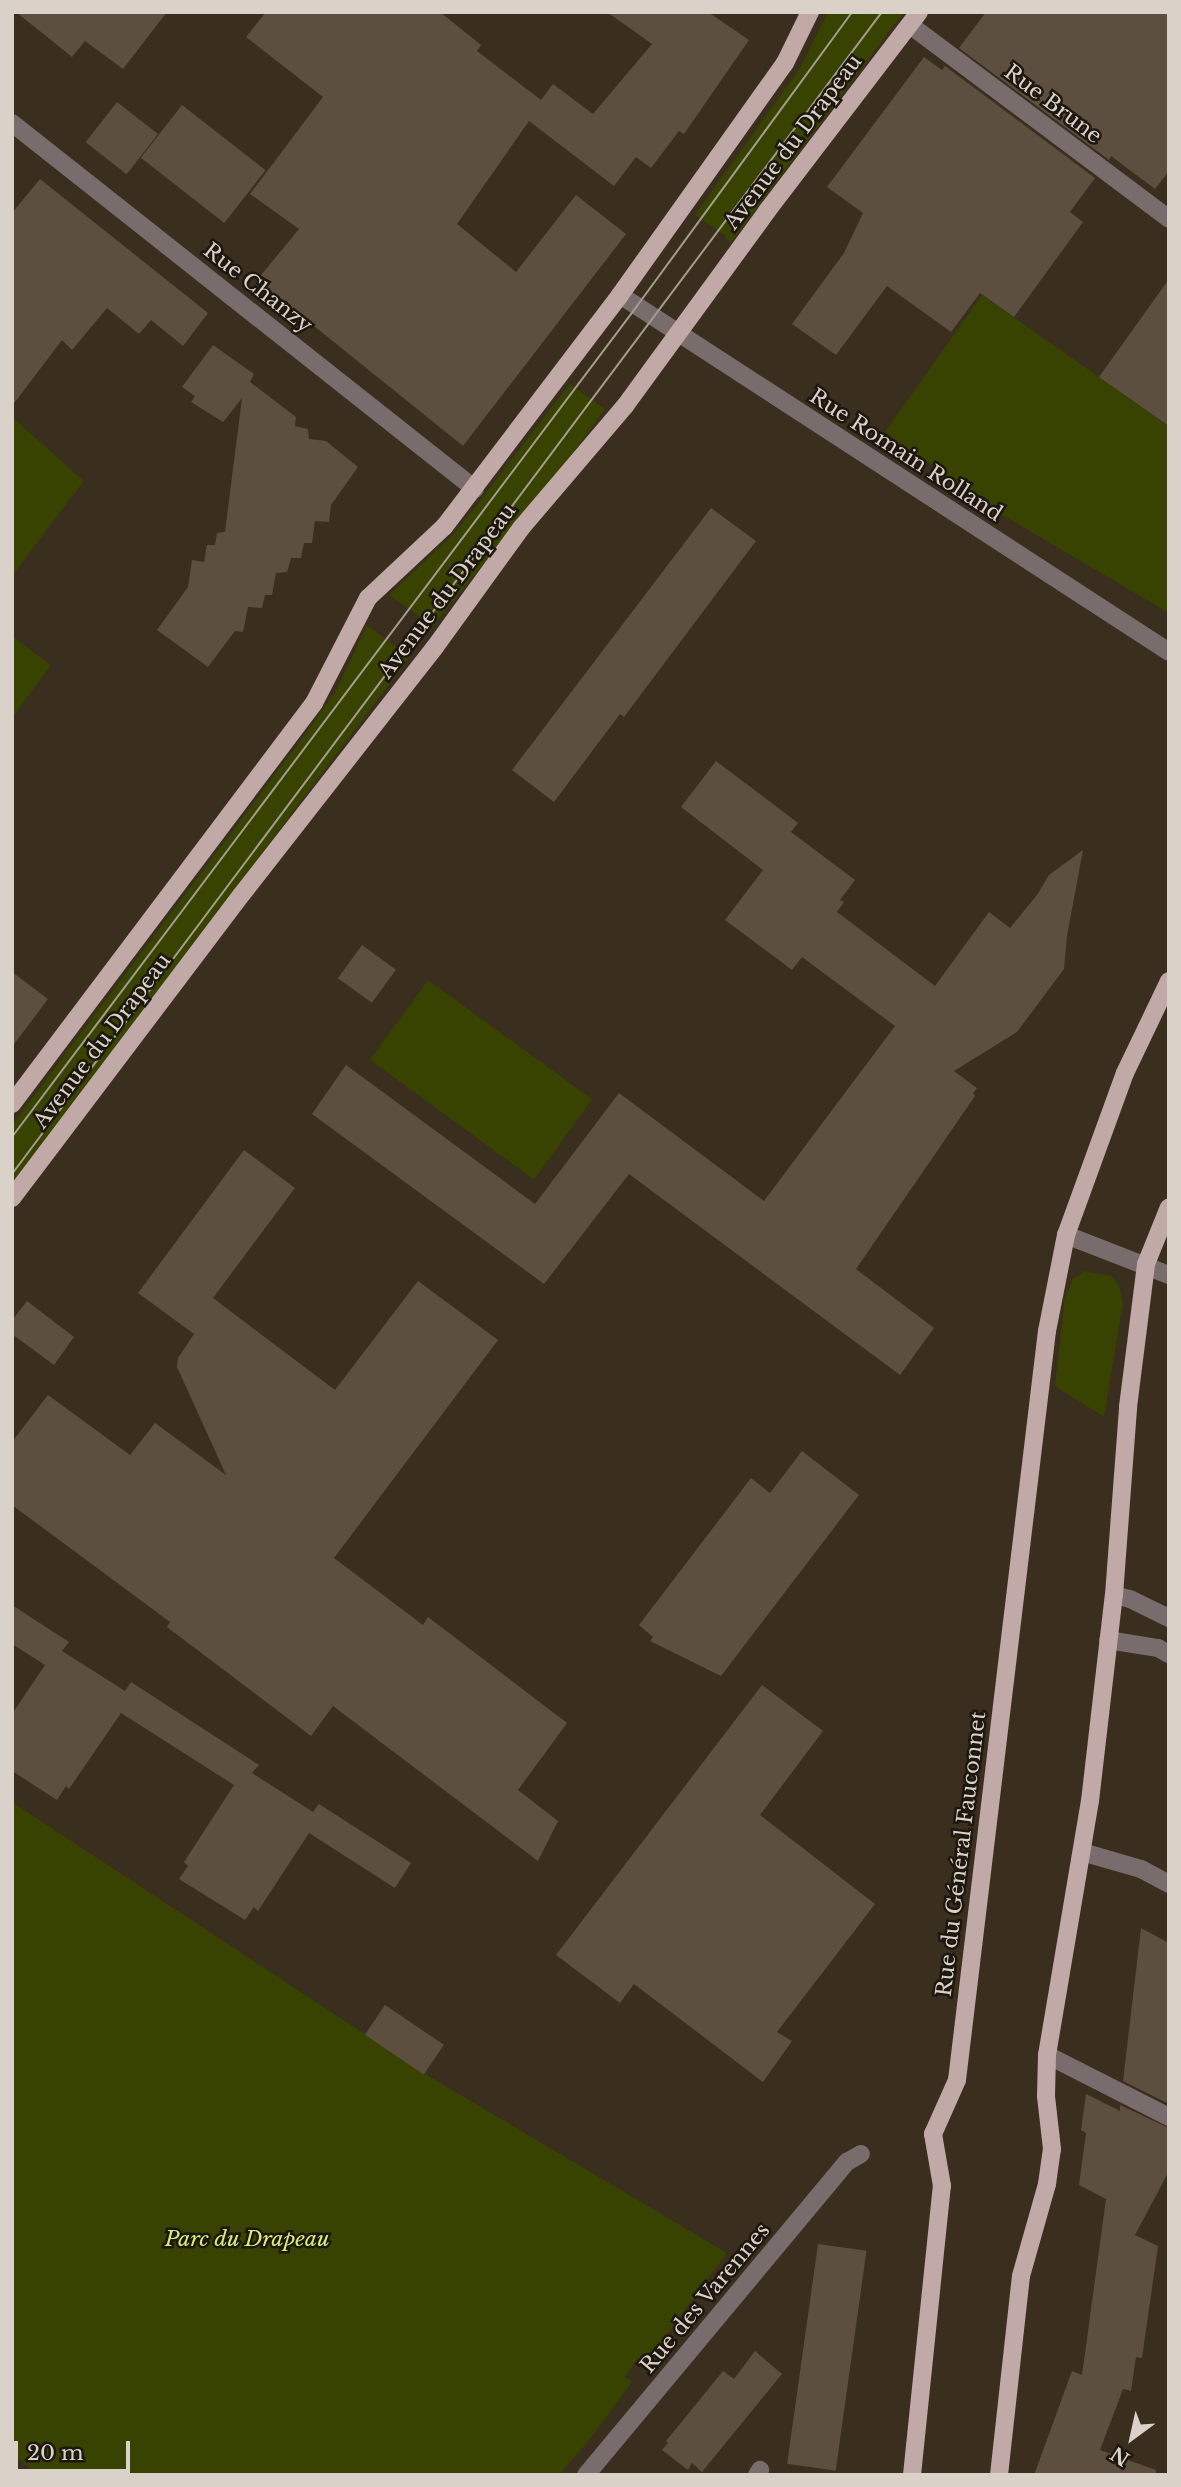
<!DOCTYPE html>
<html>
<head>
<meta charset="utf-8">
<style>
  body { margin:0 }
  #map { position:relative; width:1181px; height:2487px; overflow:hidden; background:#3a2e1e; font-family:"Libre Baskerville",serif }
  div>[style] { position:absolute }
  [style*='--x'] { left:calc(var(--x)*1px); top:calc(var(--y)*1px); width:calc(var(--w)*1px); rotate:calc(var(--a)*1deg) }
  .green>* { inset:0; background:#384201; transform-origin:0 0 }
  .building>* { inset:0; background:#5d4f3f; transform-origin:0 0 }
  .minor>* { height:18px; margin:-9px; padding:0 9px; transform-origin:9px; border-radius:9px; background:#786d6c }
  .major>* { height:18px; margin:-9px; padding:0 9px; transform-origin:9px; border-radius:9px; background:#c0a9a6 }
  .tram>* { height:2px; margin:-1px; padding:0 1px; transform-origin:1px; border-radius:1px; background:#a59c90 }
  span { translate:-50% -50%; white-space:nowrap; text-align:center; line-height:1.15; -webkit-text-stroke:5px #1d1710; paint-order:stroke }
  .street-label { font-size:21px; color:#dad2c8 }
  .park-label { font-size:21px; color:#d6ef77; font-style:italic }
  .frame { position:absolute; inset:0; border:14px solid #dad2c8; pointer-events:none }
  .north { position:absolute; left:1097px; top:2403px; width:70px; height:70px; -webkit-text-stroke:5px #1d1710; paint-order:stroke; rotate:213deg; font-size:19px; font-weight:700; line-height:28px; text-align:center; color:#dad2c8 }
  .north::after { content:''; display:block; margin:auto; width:24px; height:32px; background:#dad2c8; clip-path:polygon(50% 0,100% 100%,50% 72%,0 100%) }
  .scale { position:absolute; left:14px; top:2441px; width:116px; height:32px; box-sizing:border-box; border:4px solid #dad2c8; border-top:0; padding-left:9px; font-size:21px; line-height:24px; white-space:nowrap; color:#dad2c8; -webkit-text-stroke:5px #1d1710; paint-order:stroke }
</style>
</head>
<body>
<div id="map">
  <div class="green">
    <i style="clip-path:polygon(828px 12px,904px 12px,730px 244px,724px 235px,695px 215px,800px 68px)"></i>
    <i style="clip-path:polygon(982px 295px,1169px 426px,1169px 613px,994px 510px,885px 432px)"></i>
    <i style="clip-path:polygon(570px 384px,605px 409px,571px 456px,433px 626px,389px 595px,455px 533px)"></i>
    <i style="clip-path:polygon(12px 417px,84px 481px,12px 576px)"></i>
    <i style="clip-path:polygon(367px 625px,410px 657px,12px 1184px,12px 1125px,315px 721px,337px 689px)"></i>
    <i style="clip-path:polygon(12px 636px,51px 665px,12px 718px)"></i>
    <i style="left:428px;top:980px;width:203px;height:99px;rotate:36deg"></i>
    <i style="clip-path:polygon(1084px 1271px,1111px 1276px,1119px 1285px,1123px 1302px,1104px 1417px,1055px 1386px,1065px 1297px,1073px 1279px)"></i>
    <i style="clip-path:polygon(12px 1802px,427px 2075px,727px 2253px,643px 2367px,635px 2362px,625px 2377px,632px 2382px,587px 2443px,559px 2475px,39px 2475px,12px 2454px)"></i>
  </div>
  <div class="building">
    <i style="clip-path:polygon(16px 12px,167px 12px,123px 69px,85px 41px,72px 57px)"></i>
    <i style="clip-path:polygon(266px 12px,440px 12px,481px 45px,477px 51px,541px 100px,553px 84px,593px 114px,652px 44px,607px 12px,708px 12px,749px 40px,684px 134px,679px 131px,651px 168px,636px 157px,614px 186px,529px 121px,457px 224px,516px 272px,576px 195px,626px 234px,463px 446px,257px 280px,299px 229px,250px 194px,323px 97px,246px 37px)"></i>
    <i style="clip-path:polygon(986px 12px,1169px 12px,1169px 171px,1155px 189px,1111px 156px,1109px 160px,959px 48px)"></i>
    <i style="clip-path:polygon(924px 57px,942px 70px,945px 66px,1095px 178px,1070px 212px,1083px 222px,1014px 317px,980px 293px,951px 332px,887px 286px,836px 355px,792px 324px,844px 253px,863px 213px,827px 187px)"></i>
    <i style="left:117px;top:102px;width:52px;height:51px;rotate:38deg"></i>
    <i style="left:182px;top:105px;width:106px;height:67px;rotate:38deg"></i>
    <i style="clip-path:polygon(40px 179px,208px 313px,183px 346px,151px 320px,139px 334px,107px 308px,72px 350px,62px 340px,12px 406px,12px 213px)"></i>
    <i style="clip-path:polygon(1169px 279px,1169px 426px,1099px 377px)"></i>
    <i style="clip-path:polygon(213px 345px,254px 374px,250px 382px,296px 417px,295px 426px,308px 429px,309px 439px,326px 441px,358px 467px,331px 505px,329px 522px,315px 521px,312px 543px,304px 543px,301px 558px,291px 558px,287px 572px,276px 573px,272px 595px,265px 595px,262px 608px,248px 607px,243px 632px,235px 631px,208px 667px,157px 630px,188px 587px,192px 560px,204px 562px,207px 545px,215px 545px,217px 533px,225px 532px,242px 398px,223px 422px,191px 402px,195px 396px,182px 387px)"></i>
    <i style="clip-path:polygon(711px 508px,756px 541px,624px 717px,620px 714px,554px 802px,512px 770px)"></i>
    <i style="clip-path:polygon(716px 761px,798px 823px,791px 832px,855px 880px,840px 900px,844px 902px,837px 912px,935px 986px,989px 912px,1010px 928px,1037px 895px,1049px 875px,1083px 850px,1067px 936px,1064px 969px,1017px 1032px,954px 1071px,977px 1088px,973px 1093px,975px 1096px,856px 1269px,934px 1328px,900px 1375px,629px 1174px,544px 1284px,312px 1114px,346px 1065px,535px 1204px,619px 1093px,764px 1201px,895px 1026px,802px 957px,792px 970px,725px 920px,763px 870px,681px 807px)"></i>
    <i style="left:362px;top:945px;width:42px;height:41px;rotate:36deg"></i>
    <i style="clip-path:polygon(12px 972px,48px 999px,12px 1047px)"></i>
    <i style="clip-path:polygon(244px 1150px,295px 1188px,213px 1298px,335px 1390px,418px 1281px,498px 1340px,334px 1558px,423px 1625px,428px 1617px,567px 1723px,518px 1790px,558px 1821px,538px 1861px,333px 1706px,311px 1736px,167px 1627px,170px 1622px,12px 1505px,12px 1442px,48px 1395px,130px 1455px,155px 1423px,226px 1475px,177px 1367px,178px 1358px,194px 1334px,138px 1293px)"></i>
    <i style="clip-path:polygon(27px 1301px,74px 1337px,54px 1365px,12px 1334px,12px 1320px)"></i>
    <i style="clip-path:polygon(802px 1451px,859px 1495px,721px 1676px,650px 1641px,653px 1637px,639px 1625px,751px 1478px,770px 1493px)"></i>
    <i style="clip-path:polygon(12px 1605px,69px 1642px,62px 1651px,125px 1691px,131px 1682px,259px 1765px,252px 1773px,313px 1812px,319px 1804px,411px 1863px,395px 1888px,309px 1833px,258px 1911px,254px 1907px,245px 1920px,179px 1879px,188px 1866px,184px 1862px,234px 1785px,121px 1713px,69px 1789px,66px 1786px,57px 1800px,12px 1771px,12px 1714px,45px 1665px,12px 1644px)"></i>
    <i style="clip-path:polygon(762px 1685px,823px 1731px,760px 1815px,875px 1904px,777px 2032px,792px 2041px,763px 2082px,634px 1984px,620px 2003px,556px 1955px)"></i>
    <i style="clip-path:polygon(1141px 1928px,1169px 1943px,1169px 2104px,1123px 2081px)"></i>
    <i style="left:385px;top:2005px;width:71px;height:36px;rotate:34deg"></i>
    <i style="clip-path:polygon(1086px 2094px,1120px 2111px,1120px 2105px,1169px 2128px,1169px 2171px,1135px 2235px,1158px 2246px,1142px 2358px,1136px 2357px,1131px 2391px,1123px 2389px,1100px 2450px,1156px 2470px,1156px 2475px,1034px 2475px,1072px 2371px,1082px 2375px,1106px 2199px,1079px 2185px,1086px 2133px,1081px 2130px)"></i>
    <i style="left:818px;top:2244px;width:49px;height:222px;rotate:8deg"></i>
    <i style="clip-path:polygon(755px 2351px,782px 2374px,702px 2472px,692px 2463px,688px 2470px,662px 2450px,668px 2443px,666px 2441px,723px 2371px,734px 2379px)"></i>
  </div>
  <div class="minor">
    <i style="--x:910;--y:25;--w:324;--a:36.8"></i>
    <i style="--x:12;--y:123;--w:590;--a:38.33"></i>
    <i style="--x:620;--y:295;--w:655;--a:33.03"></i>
    <i style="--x:1066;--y:1235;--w:110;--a:21.2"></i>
    <i style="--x:1114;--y:1595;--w:16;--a:14"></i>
    <i style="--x:1130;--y:1599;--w:43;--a:26"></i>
    <i style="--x:1108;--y:1640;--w:51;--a:9.1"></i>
    <i style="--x:1158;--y:1648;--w:13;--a:29"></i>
    <i style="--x:1082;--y:1852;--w:61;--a:16.1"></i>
    <i style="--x:1141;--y:1869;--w:32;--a:28"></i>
    <i style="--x:1047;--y:2055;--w:137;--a:26.9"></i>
    <i style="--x:586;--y:2475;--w:408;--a:-50.2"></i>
    <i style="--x:847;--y:2162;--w:16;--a:-30"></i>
    <i style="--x:757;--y:2475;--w:6;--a:-59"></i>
  </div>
  <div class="major">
    <i style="--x:12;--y:1104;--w:502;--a:-53.02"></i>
    <i style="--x:314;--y:703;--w:118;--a:-62.8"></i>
    <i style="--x:368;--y:598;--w:104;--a:-43.1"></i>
    <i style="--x:444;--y:527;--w:291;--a:-52.8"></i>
    <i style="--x:620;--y:295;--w:285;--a:-54.6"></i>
    <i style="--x:785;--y:63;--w:57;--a:-63.9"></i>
    <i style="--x:12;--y:1198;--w:381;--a:-52.9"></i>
    <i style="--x:242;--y:894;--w:313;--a:-52"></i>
    <i style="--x:435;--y:647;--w:148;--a:-54.1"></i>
    <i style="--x:522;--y:527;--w:159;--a:-49.6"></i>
    <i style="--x:625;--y:406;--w:241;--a:-53.9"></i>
    <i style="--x:767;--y:211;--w:250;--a:-52.6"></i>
    <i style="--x:912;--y:2475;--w:291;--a:-84.1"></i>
    <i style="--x:942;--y:2186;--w:53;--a:-99.8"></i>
    <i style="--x:933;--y:2134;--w:59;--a:-66"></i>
    <i style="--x:957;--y:2080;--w:754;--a:-83.15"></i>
    <i style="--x:1047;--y:1331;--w:98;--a:-78.8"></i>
    <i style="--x:1066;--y:1235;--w:172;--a:-70"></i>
    <i style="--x:1125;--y:1073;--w:102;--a:-64.4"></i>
    <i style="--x:999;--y:2475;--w:200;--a:-83.7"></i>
    <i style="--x:1021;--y:2276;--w:96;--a:-74.2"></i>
    <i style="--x:1047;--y:2184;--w:35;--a:-82"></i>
    <i style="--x:1052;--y:2149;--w:53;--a:-96.5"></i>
    <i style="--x:1046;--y:2096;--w:41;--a:-88.6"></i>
    <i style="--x:1047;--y:2055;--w:258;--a:-80.4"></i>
    <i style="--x:1090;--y:1801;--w:207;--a:-83.4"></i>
    <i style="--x:1114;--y:1595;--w:189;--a:-85.7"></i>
    <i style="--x:1128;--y:1407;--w:144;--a:-82.8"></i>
    <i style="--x:1146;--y:1264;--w:61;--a:-68"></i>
  </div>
  <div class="tram">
    <i style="--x:12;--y:1137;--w:1040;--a:-53.05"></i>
    <i style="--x:637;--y:306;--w:364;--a:-53.8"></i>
    <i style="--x:12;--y:1174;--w:1452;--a:-53.18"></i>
  </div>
  <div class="street-label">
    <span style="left:1053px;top:104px;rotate:37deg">Rue Brune</span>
    <span style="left:793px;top:142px;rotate:-53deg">Avenue du Drapeau</span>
    <span style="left:258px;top:288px;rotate:38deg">Rue Chanzy</span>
    <span style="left:906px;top:455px;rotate:33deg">Rue Romain Rolland</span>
    <span style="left:447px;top:591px;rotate:-53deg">Avenue du Drapeau</span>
    <span style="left:102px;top:1041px;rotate:-53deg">Avenue du Drapeau</span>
    <span style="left:961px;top:1854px;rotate:-83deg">Rue du Général Fauconnet</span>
    <span style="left:705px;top:2298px;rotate:-50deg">Rue des Varennes</span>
  </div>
  <div class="park-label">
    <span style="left:247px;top:2239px">Parc du Drapeau</span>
  </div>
  <div class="frame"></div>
  <div class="north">N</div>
  <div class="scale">20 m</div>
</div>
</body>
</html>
